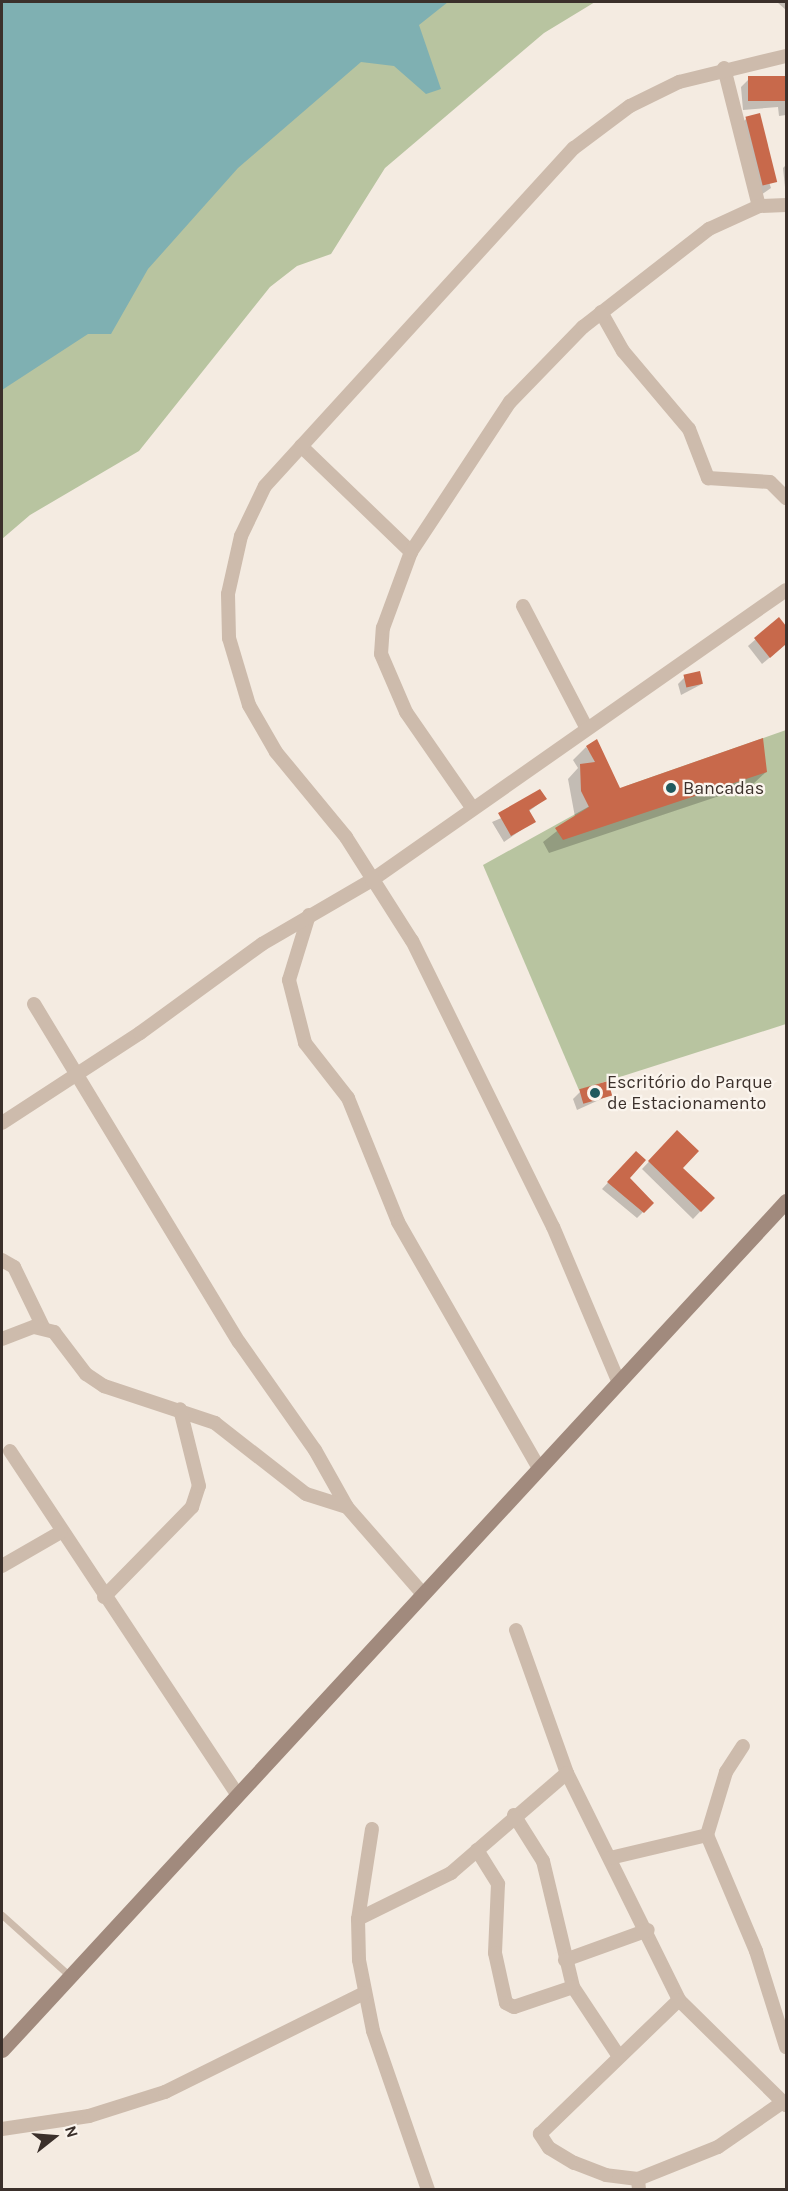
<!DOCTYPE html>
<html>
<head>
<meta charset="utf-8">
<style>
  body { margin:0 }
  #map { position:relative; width:788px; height:2191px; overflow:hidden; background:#f4ebe1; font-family:Karla,sans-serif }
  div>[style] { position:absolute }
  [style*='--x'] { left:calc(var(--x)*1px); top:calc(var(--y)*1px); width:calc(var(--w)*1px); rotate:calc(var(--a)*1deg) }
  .green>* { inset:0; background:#b8c4a0 }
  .water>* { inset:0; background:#7fb0b2 }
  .shadow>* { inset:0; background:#0003 }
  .building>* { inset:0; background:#c8694b; transform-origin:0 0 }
  .service>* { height:7px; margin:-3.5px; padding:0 3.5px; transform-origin:3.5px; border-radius:3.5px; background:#cdbbac }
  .minor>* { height:14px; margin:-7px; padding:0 7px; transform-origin:7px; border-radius:7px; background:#cdbbac }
  .secondary>* { height:15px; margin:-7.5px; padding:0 7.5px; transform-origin:7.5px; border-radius:7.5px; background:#a18a7d }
  .dots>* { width:16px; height:16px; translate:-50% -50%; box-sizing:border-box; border:3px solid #fbf5ee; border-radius:50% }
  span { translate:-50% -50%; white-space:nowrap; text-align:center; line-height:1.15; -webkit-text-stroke:4.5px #fbf5ee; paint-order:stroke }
  .poi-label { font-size:18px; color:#3b302b }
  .left { translate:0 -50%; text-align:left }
  .frame { position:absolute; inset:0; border:3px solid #3b302b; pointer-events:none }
  .north { position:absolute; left:24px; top:2107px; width:60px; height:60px; -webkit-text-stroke:4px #fbf5ee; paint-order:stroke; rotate:73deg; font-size:16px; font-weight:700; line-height:24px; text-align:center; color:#3b302b }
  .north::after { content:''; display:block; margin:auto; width:21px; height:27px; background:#3b302b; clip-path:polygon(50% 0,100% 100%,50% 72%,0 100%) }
</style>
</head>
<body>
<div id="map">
  <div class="green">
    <i style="clip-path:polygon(2px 2px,595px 2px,544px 33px,385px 168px,331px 254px,297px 266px,270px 287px,139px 451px,30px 515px,2px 539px)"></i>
    <i style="clip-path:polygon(786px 730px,786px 1024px,579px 1090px,483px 865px,626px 786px)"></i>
  </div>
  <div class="water">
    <i style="clip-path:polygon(2px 2px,448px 2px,419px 25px,441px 89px,426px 94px,394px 66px,361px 62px,238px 168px,148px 269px,111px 334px,88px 334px,2px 390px)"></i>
  </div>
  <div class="shadow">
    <i style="clip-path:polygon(777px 2px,786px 2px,786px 10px)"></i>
    <i style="clip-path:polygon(786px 77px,786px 115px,779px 116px,778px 107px,743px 110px,741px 87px,748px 80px)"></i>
    <i style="clip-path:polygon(747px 118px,771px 188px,758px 197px,739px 126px)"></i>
    <i style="clip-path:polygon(786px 165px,786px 187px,785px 187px,783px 168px)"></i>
    <i style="clip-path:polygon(779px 619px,786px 629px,786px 644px,762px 664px,748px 646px)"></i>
    <i style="clip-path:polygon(685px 677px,702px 684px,681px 695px,678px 684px)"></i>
    <i style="clip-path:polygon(586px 747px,619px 789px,766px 772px,752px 785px,549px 853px,543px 842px,575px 817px,568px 779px,578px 768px,573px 760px)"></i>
    <i style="clip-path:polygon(545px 799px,528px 812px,534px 821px,504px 842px,492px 822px)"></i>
    <i style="clip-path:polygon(580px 1092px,610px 1095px,577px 1110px,573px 1099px)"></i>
    <i style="clip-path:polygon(677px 1132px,681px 1168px,713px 1198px,693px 1219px,642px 1169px)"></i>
    <i style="clip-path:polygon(636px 1153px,628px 1178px,652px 1203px,637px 1218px,602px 1189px)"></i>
  </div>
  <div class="building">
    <i style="left:786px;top:76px;width:25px;height:38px;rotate:90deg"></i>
    <i style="left:760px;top:113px;width:71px;height:15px;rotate:76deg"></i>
    <i style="clip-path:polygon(779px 617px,786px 626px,786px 644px,770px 658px,754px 638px)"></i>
    <i style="left:700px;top:671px;width:13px;height:17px;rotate:77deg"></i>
    <i style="clip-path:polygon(763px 738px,767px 772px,563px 840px,555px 828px,589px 807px,581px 791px,580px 764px,595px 762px,586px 746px,597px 739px,620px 788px)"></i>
    <i style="clip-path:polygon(540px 789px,547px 799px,529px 810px,536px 822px,511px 836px,498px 813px)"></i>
    <i style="left:608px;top:1081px;width:15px;height:30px;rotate:74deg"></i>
    <i style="clip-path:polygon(677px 1130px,699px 1151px,683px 1168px,715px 1198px,701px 1212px,648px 1161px)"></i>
    <i style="clip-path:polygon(636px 1151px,646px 1160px,630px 1178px,654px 1203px,644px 1213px,607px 1182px)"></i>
  </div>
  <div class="service">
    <i style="--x:2;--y:1915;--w:91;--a:41.9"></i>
  </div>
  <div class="minor">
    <i style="--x:724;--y:68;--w:142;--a:75.8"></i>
    <i style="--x:601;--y:312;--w:45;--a:60.6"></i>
    <i style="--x:623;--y:351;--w:102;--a:49.8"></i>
    <i style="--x:689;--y:429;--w:53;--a:68.8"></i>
    <i style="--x:708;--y:478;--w:62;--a:3.7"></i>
    <i style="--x:770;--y:482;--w:23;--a:45"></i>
    <i style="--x:301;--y:446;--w:153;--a:43.9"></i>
    <i style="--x:523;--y:606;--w:136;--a:62.5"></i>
    <i style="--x:471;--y:806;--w:114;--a:-124.7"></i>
    <i style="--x:406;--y:712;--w:63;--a:-113.3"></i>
    <i style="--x:381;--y:654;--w:26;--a:-86"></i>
    <i style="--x:383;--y:628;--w:81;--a:-69.8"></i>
    <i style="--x:411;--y:552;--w:180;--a:-56.6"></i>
    <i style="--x:510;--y:402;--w:105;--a:-45.8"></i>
    <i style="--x:583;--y:327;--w:160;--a:-37.9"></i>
    <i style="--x:709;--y:229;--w:55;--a:-24.7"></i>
    <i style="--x:759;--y:206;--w:27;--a:-2"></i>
    <i style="--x:309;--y:915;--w:68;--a:107.1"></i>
    <i style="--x:289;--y:980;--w:65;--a:75.7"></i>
    <i style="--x:305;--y:1043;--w:70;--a:52"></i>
    <i style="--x:348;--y:1098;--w:134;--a:68"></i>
    <i style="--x:398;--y:1222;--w:284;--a:60.2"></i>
    <i style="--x:34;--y:1004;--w:395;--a:58.8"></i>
    <i style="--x:239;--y:1342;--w:132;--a:54.9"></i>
    <i style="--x:315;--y:1450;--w:65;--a:60.7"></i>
    <i style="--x:347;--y:1507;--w:114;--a:48.9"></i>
    <i style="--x:2;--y:1123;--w:165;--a:-33.1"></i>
    <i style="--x:140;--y:1033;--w:151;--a:-36.1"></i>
    <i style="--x:262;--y:944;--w:127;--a:-30.2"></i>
    <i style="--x:372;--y:880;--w:505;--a:-35.01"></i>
    <i style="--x:2;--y:1260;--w:14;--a:30"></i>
    <i style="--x:14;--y:1267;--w:67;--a:64.2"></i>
    <i style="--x:2;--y:1339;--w:34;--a:-21"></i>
    <i style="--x:34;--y:1327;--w:21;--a:14"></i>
    <i style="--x:54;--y:1332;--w:53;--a:52.7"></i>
    <i style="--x:86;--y:1374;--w:22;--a:34"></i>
    <i style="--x:104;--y:1386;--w:117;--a:18.4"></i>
    <i style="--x:215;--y:1423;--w:115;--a:38"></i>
    <i style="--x:306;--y:1494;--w:43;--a:17.6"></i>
    <i style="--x:619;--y:1383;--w:169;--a:-112.9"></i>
    <i style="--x:553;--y:1227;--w:319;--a:-116.2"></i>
    <i style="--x:412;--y:941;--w:123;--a:-122.4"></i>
    <i style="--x:346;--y:837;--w:110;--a:-129.5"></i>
    <i style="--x:276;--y:752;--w:54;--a:-119.9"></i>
    <i style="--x:249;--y:705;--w:70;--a:-106.6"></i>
    <i style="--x:229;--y:638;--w:44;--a:-91.3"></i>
    <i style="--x:228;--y:594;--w:59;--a:-77.4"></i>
    <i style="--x:241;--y:536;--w:55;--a:-64.4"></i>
    <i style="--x:265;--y:486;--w:458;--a:-47.6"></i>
    <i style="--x:574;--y:148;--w:70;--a:-36.9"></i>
    <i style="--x:630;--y:106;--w:55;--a:-26.1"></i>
    <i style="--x:679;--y:82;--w:110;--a:-13.7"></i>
    <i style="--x:10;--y:1451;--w:413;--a:56.5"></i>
    <i style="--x:2;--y:1566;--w:68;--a:-30"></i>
    <i style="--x:104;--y:1597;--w:126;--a:-45.6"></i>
    <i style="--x:192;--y:1507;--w:22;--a:-72"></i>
    <i style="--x:199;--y:1486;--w:79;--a:-103.9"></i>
    <i style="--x:516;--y:1630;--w:152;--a:70.4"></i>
    <i style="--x:567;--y:1773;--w:253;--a:63.7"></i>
    <i style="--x:679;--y:2000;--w:150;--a:44.5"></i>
    <i style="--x:514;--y:1815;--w:54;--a:57.8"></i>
    <i style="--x:543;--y:1861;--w:130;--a:76.6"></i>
    <i style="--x:573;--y:1987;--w:82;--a:56.5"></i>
    <i style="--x:372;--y:1829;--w:91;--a:98.8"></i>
    <i style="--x:358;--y:1919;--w:41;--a:88.6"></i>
    <i style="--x:359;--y:1960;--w:72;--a:78.8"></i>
    <i style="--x:373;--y:2031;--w:168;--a:70.9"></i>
    <i style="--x:707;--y:1835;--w:126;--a:67.1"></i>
    <i style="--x:756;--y:1951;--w:101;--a:72.6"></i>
    <i style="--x:477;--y:1850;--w:40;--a:58"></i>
    <i style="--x:498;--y:1884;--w:69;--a:92.5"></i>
    <i style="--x:495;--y:1953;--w:51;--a:77.6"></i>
    <i style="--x:506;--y:2003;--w:9;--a:27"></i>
    <i style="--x:514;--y:2007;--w:62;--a:-18.7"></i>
    <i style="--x:610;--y:1858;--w:100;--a:-13.3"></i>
    <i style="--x:707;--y:1835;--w:66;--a:-73.2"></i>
    <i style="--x:726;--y:1772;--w:31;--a:-57"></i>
    <i style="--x:358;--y:1919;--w:104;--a:-26.3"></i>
    <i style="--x:451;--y:1873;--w:153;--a:-40.8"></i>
    <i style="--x:565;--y:1960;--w:88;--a:-19.9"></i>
    <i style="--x:2;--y:2129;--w:88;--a:-8.5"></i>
    <i style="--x:89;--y:2116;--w:80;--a:-17.5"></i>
    <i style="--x:165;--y:2092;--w:222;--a:-26.4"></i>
    <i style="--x:638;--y:2179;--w:32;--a:-173"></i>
    <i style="--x:606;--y:2175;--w:34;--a:-159"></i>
    <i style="--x:574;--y:2163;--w:29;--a:-149"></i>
    <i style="--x:549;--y:2148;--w:17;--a:-123"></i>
    <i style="--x:540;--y:2134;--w:193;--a:-44"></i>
    <i style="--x:639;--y:2190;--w:11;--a:-95"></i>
    <i style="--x:638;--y:2179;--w:86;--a:-21.8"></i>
    <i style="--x:718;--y:2147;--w:79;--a:-34.7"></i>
  </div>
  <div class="secondary">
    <i style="--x:2;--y:2050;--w:1156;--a:-47.28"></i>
  </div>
  <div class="dots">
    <i style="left:671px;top:788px;background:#1f5a5e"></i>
    <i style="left:595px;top:1093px;background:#1f5a5e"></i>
  </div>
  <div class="poi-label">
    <span class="left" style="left:683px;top:788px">Bancadas</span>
    <span class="left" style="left:607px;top:1093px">Escritório do Parque<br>de Estacionamento</span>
  </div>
  <div class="frame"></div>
  <div class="north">N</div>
</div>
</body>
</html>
